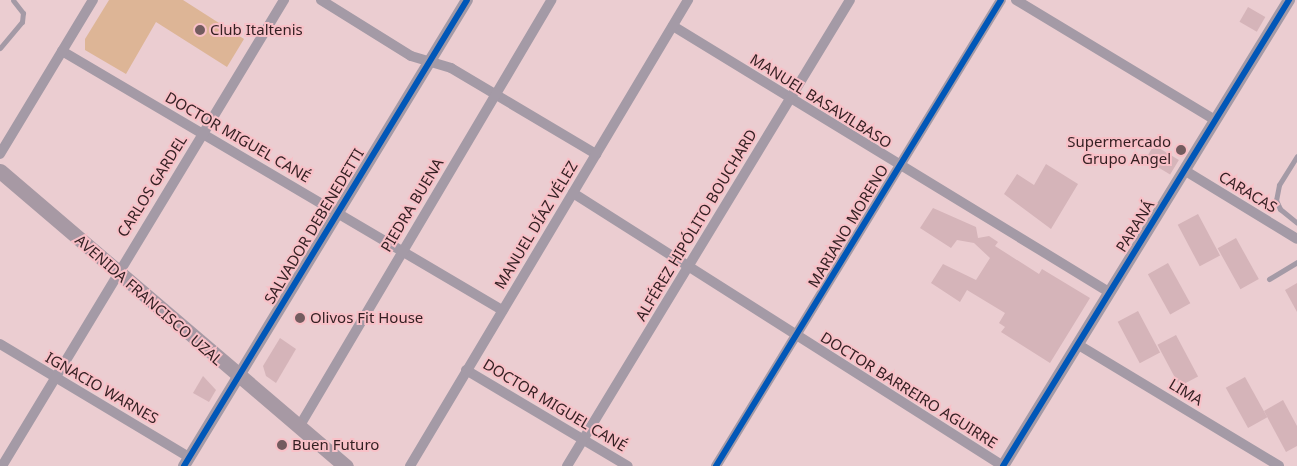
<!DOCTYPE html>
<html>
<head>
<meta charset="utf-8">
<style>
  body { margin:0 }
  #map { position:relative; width:1297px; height:466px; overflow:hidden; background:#ebcdd1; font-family:"Noto Sans",sans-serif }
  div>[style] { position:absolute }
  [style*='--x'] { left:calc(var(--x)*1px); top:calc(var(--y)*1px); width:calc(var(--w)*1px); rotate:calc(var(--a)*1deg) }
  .green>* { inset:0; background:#ddb596 }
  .building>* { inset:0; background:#d5b4b9; transform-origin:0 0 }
  .service>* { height:5px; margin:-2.5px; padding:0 2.5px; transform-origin:2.5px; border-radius:2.5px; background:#a49aa6 }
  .minor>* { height:10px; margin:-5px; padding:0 5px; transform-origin:5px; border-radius:5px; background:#a49aa6 }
  .tertiary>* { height:12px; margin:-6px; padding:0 6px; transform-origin:6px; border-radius:6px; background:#a49aa6 }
  .secondary>* { height:15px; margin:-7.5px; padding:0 7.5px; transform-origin:7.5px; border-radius:7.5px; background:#a799a4 }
  .cycleway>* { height:6px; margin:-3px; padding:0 3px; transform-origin:3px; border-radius:3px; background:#0057b8 }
  .dots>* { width:14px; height:14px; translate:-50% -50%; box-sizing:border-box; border:2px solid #f8c0c7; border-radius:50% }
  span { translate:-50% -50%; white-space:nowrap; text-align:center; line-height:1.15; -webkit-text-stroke:4px #f8c0c7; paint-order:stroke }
  .poi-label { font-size:15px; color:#331f22 }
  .left { translate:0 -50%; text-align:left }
  .right { translate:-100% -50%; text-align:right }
  .street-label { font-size:15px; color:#331f22 }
</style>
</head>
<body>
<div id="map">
  <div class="green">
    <i style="clip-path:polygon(109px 0,183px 0,244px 39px,227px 67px,156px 22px,126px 74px,85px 50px,85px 39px)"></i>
  </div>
  <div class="building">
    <i style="left:1248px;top:7px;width:20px;height:17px;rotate:30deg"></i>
    <i style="left:1154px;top:145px;width:29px;height:17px;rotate:31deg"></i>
    <i style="clip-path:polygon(1046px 164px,1078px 184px,1051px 229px,1004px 194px,1017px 174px,1034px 185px)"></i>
    <i style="clip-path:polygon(933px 208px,976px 227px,978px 238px,989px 236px,998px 242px,995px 246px,1039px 274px,1042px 269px,1090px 298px,1050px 363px,1001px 332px,1005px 327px,999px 323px,1005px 313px,967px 290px,960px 302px,931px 283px,943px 264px,976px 280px,990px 258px,974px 243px,957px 240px,951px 248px,920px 228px)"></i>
    <i style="left:1198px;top:214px;width:47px;height:23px;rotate:62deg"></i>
    <i style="left:1236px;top:238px;width:47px;height:21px;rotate:61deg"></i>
    <i style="left:1168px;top:263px;width:46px;height:23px;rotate:61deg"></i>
    <i style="clip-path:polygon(1297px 283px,1297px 312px,1285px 290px)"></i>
    <i style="left:1138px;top:311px;width:47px;height:23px;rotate:62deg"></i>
    <i style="left:1176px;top:335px;width:47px;height:21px;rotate:62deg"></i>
    <i style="clip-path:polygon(280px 338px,296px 349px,276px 383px,266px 376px,263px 366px)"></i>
    <i style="clip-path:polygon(203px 376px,216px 390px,209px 402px,193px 393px)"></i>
    <i style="left:1245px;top:377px;width:46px;height:22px;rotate:61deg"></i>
    <i style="clip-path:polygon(1283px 400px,1297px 426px,1297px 446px,1286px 452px,1264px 411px)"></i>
  </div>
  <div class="service">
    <i style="--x:0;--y:48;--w:34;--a:-50"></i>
    <i style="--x:22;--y:22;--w:9;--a:-84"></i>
    <i style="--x:23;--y:13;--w:16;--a:-128"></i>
    <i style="--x:1297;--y:156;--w:34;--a:122"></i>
    <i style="--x:1279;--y:185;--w:15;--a:101"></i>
    <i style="--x:1276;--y:200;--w:10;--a:66"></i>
    <i style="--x:1280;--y:209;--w:22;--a:39"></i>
    <i style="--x:1269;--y:279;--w:33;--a:-31"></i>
  </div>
  <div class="minor">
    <i style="--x:321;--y:0;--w:106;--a:31.9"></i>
    <i style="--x:411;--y:56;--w:42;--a:16.7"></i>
    <i style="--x:451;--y:68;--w:169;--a:30.7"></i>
    <i style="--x:1016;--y:0;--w:232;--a:31.1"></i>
    <i style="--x:673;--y:26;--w:511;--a:31.39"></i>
    <i style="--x:62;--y:51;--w:511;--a:30.48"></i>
    <i style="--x:0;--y:154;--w:180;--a:-58.9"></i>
    <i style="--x:1184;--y:170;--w:132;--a:31.4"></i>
    <i style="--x:573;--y:193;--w:509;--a:32.41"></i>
    <i style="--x:0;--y:344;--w:220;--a:30.9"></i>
    <i style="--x:1077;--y:344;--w:236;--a:31.1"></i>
    <i style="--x:466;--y:370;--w:188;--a:30.7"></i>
    <i style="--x:299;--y:427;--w:496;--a:-59.4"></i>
    <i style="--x:2;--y:466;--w:545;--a:-58.82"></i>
    <i style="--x:410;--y:466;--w:543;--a:-59.18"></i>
    <i style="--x:567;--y:466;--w:545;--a:-58.73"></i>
    <i style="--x:716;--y:466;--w:546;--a:-58.55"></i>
  </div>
  <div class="tertiary">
    <i style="--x:184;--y:466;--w:545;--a:-58.73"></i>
    <i style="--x:1003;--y:466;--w:547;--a:-58.46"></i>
  </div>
  <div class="secondary">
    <i style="--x:0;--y:171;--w:455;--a:40.5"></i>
  </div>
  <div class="cycleway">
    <i style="--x:184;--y:466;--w:545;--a:-58.73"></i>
    <i style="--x:716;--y:466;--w:546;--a:-58.55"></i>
    <i style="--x:1003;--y:466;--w:547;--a:-58.46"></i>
  </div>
  <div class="dots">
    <i style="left:200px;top:30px;background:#735c5f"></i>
    <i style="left:1181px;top:150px;background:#735c5f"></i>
    <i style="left:300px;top:318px;background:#735c5f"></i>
    <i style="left:282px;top:445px;background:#735c5f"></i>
  </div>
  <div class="poi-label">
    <span class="left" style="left:210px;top:30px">Club Italtenis</span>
    <span class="right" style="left:1171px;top:150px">Supermercado<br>Grupo Angel</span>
    <span class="left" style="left:310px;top:318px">Olivos Fit House</span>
    <span class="left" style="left:292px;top:445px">Buen Futuro</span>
  </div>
  <div class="street-label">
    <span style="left:821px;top:101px;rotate:32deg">MANUEL BASAVILBASO</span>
    <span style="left:238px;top:137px;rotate:30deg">DOCTOR MIGUEL CANÉ</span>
    <span style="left:152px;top:186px;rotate:-58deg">CARLOS GARDEL</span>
    <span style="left:1248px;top:192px;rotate:31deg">CARACAS</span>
    <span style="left:412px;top:205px;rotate:-59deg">PIEDRA BUENA</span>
    <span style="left:536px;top:225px;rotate:-59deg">MANUEL DÍAZ VÉLEZ</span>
    <span style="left:696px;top:225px;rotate:-59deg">ALFÉREZ HIPÓLITO BOUCHARD</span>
    <span style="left:314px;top:226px;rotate:-59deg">SALVADOR DEBENEDETTI</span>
    <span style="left:848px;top:226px;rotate:-59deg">MARIANO MORENO</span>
    <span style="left:1135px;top:226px;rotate:-58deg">PARANÁ</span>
    <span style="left:149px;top:300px;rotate:41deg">AVENIDA FRANCISCO UZAL</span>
    <span style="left:102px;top:388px;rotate:30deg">IGNACIO WARNES</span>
    <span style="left:909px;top:390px;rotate:32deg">DOCTOR BARREIRO AGUIRRE</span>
    <span style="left:1186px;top:392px;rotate:31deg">LIMA</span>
    <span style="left:555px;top:405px;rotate:31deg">DOCTOR MIGUEL CANÉ</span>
  </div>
</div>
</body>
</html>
